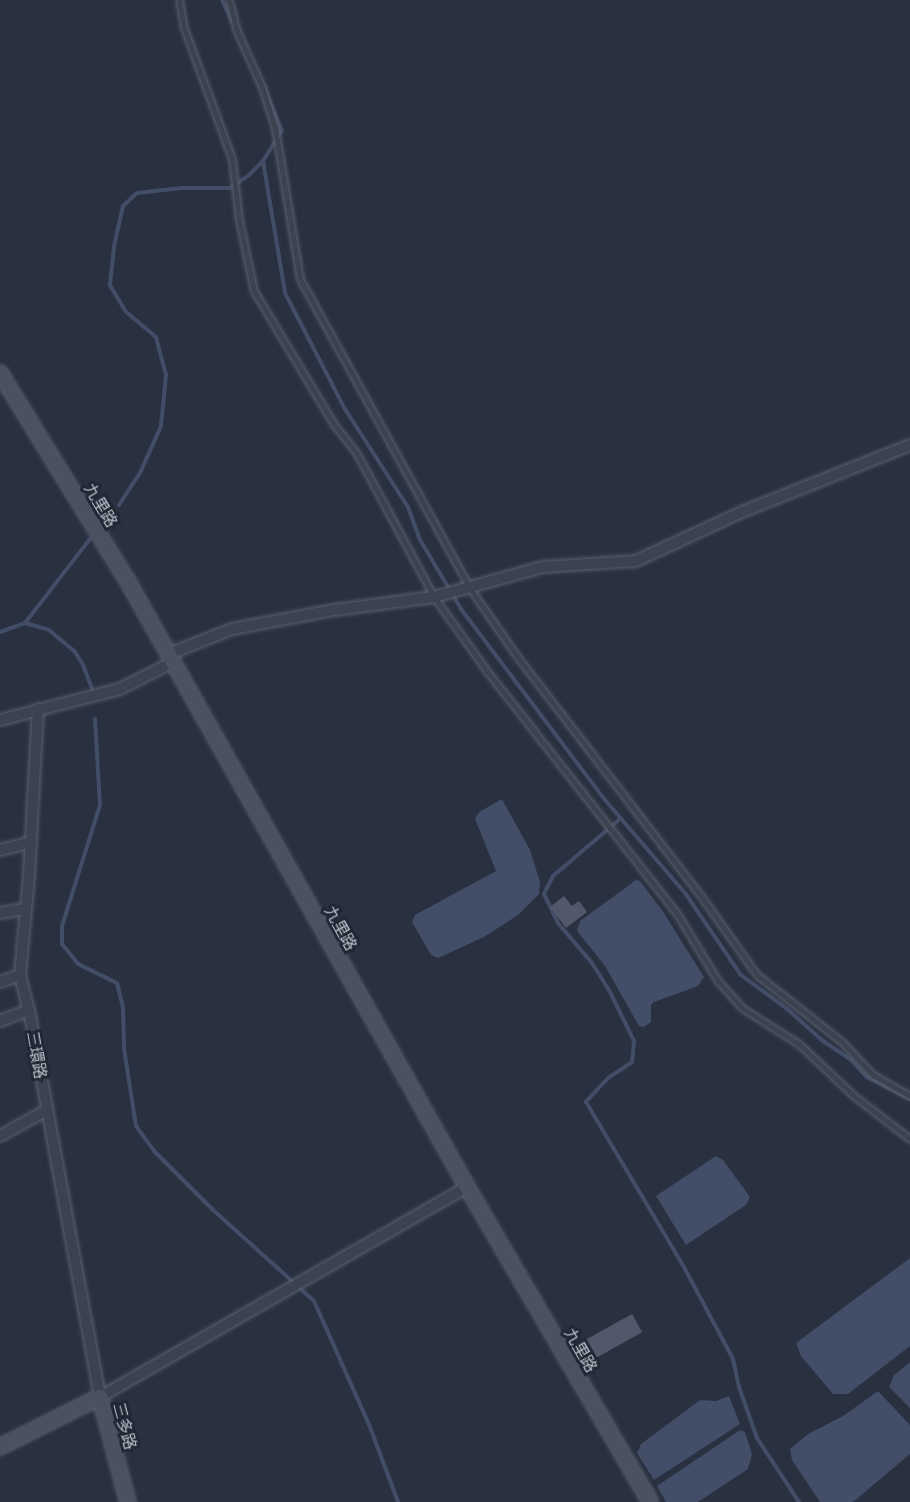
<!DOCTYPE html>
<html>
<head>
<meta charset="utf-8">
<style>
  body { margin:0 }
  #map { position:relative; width:910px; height:1502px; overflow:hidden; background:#29303f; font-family:Manrope,"Noto Sans TC",sans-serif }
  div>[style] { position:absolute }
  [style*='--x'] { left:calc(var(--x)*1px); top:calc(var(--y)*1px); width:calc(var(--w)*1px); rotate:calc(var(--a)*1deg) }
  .water>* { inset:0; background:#424e68 }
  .stream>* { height:4px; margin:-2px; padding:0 2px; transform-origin:2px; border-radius:2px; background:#424e68 }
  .building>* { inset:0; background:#525869; transform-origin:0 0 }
  .roads { filter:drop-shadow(0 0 2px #5a606c) drop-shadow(0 0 2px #5a606c) }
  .lane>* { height:5px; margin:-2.5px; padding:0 2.5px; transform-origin:2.5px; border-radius:2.5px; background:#3c424f }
  .street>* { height:10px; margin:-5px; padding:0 5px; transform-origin:5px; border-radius:5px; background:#3c424f }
  .secondary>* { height:14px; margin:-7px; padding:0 7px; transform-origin:7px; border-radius:7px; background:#4b5161 }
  span { translate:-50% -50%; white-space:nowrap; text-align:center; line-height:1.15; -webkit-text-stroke:6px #212734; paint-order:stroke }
  .street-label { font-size:16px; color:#b9bec9 }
</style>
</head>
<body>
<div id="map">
  <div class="water">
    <i style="clip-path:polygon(502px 799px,530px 850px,540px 882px,539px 894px,518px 915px,484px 937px,438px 958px,431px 955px,412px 922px,415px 915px,496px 871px,475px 819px,479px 812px)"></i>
    <i style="clip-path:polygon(636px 880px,640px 881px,662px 910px,704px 977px,698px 986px,654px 1002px,651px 1005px,651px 1022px,644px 1027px,639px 1026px,605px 966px,577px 931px,580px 921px)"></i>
    <i style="clip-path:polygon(716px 1156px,723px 1160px,750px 1197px,746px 1205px,686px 1245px,656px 1196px)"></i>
    <i style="clip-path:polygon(910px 1258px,910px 1346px,848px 1394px,833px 1394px,801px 1356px,796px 1343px)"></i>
    <i style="clip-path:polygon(910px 1362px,910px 1408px,889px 1387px,894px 1375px)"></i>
    <i style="clip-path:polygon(878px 1391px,910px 1425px,910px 1454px,853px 1502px,820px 1502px,792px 1460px,790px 1449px,808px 1434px,843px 1416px)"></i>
    <i style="clip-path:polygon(729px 1396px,740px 1424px,654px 1480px,637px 1453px,641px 1444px,700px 1400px,716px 1401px)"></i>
    <i style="clip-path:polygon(740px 1430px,745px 1432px,752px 1454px,748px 1469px,698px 1502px,666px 1502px,657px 1486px)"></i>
  </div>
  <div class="stream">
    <i style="--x:222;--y:0;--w:23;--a:65"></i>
    <i style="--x:263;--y:161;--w:134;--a:80.5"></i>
    <i style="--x:285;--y:293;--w:131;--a:62.7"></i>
    <i style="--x:345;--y:409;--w:117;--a:57.3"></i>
    <i style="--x:408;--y:507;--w:33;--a:70"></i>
    <i style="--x:419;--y:538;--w:82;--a:59.4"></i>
    <i style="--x:461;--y:609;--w:239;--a:53"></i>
    <i style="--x:605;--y:800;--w:123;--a:49.3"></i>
    <i style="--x:685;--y:893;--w:99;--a:55.7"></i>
    <i style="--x:741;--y:975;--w:56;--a:36.3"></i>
    <i style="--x:786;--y:1008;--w:50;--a:41.7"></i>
    <i style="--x:823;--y:1041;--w:32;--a:34"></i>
    <i style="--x:850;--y:1059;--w:25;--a:47"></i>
    <i style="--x:867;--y:1077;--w:48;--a:27.1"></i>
    <i style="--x:119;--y:505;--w:38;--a:-57"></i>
    <i style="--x:140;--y:473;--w:51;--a:-65.9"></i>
    <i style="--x:161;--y:426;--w:51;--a:-84.4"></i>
    <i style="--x:166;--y:375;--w:39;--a:-105"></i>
    <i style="--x:156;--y:337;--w:39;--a:-140"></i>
    <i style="--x:126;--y:312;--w:31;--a:-121"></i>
    <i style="--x:110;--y:285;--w:39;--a:-84"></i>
    <i style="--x:114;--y:246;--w:41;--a:-77.3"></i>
    <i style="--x:123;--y:206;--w:19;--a:-43"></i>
    <i style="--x:137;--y:193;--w:45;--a:-6.3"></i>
    <i style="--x:182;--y:188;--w:48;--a:0"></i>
    <i style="--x:230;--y:188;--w:23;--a:-34"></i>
    <i style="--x:249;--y:175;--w:20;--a:-45"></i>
    <i style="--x:263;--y:161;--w:36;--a:-58"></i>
    <i style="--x:282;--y:131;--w:48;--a:-112.2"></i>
    <i style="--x:25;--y:623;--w:25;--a:16"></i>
    <i style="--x:49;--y:630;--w:34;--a:40"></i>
    <i style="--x:75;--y:652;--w:15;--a:58"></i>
    <i style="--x:83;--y:665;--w:28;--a:69"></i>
    <i style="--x:0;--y:632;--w:27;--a:-20"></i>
    <i style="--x:25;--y:623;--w:106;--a:-52.3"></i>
    <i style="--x:95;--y:719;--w:86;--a:86.7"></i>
    <i style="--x:100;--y:805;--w:127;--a:107.4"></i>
    <i style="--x:62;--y:926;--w:18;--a:90"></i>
    <i style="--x:62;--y:944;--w:26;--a:51"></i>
    <i style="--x:78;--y:964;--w:43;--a:26"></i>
    <i style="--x:117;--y:983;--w:25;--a:76"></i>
    <i style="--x:123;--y:1007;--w:41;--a:88.6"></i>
    <i style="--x:124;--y:1048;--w:79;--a:81.3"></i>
    <i style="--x:136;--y:1126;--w:31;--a:54"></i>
    <i style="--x:154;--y:1151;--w:82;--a:45"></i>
    <i style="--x:212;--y:1209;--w:137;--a:42"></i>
    <i style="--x:314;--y:1301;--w:138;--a:66"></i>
    <i style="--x:370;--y:1427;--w:80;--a:69.5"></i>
    <i style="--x:620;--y:819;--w:88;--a:139.6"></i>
    <i style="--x:553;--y:876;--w:20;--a:117"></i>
    <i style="--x:544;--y:894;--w:32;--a:64"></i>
    <i style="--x:558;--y:923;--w:52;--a:49.6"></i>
    <i style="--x:592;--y:963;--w:36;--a:58"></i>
    <i style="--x:611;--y:994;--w:52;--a:63.9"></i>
    <i style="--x:634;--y:1041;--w:21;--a:95"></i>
    <i style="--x:632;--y:1062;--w:29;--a:146"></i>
    <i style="--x:608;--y:1078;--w:33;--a:133"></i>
    <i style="--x:586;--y:1102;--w:194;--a:59.3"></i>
    <i style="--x:685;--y:1269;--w:102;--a:61.9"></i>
    <i style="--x:733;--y:1359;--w:29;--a:78"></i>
    <i style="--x:739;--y:1387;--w:54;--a:70.6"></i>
    <i style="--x:757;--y:1438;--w:77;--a:56.7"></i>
  </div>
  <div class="building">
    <i style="clip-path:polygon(564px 896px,572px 906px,579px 901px,587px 912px,566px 928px,550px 907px)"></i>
    <i style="left:632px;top:1314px;width:21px;height:53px;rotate:61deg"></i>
  </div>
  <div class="roads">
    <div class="lane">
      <i style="--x:179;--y:0;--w:28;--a:80"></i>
      <i style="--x:184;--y:28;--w:140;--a:69.9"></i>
      <i style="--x:232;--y:159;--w:61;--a:83.5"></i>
      <i style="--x:239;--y:220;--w:73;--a:78.1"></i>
      <i style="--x:254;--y:291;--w:154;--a:59.1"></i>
      <i style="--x:333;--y:423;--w:39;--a:52"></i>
      <i style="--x:357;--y:454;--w:162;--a:61.7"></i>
      <i style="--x:434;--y:597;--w:90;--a:54.5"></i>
      <i style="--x:486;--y:670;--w:308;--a:51.9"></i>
      <i style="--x:676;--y:912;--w:81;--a:58.7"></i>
      <i style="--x:718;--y:981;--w:36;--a:48"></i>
      <i style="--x:742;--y:1008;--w:67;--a:32.3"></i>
      <i style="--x:799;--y:1044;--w:76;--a:43.4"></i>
      <i style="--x:854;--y:1096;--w:71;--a:37.5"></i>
      <i style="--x:229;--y:0;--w:30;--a:76"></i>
      <i style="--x:236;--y:29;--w:64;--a:65.9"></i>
      <i style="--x:262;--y:87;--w:43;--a:72.4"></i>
      <i style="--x:275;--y:128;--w:153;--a:80.6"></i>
      <i style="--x:300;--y:279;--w:351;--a:61.2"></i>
      <i style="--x:469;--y:587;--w:83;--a:55.3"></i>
      <i style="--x:516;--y:655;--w:304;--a:52.5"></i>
      <i style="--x:701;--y:896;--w:97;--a:54.7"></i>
      <i style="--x:757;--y:975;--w:107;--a:38.2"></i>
      <i style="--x:841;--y:1041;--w:47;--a:46.7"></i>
      <i style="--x:873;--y:1075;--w:43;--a:29.6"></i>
    </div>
    <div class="street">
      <i style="--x:169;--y:654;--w:68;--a:-21.6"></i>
      <i style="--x:232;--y:629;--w:104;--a:-10.6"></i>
      <i style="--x:334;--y:610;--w:101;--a:-7.4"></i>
      <i style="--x:434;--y:597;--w:112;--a:-15.5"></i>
      <i style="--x:542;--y:567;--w:94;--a:-3.7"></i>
      <i style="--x:636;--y:561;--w:117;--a:-24.8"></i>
      <i style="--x:742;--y:512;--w:181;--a:-21.7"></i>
      <i style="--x:38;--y:709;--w:167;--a:93.1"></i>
      <i style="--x:29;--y:876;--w:99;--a:95.2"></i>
      <i style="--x:20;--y:975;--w:36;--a:76"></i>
      <i style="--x:29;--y:1010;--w:393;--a:79.6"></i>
      <i style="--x:100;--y:1397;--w:423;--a:-29.8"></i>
      <i style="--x:0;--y:720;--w:124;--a:-14.5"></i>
      <i style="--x:120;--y:689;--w:59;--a:-27"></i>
      <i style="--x:0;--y:850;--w:32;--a:-14"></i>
      <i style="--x:0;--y:913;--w:26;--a:-9"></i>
      <i style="--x:0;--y:982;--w:21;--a:-19"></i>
      <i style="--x:0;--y:1021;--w:31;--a:-21"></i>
      <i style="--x:0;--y:1136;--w:54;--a:-29"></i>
    </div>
    <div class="secondary">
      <i style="--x:0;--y:373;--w:251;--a:58.5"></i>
      <i style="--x:131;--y:587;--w:688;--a:60.75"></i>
      <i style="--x:467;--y:1187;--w:364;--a:59.8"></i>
      <i style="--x:0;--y:1447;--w:112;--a:-26.6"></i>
      <i style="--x:100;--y:1397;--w:109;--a:75.1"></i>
    </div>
  </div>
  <div class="street-label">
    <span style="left:101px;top:505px;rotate:59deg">九里路</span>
    <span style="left:341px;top:928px;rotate:61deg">九里路</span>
    <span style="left:37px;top:1055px;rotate:80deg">三環路</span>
    <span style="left:581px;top:1350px;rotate:60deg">九里路</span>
    <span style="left:125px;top:1426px;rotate:75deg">三多路</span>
  </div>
</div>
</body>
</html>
